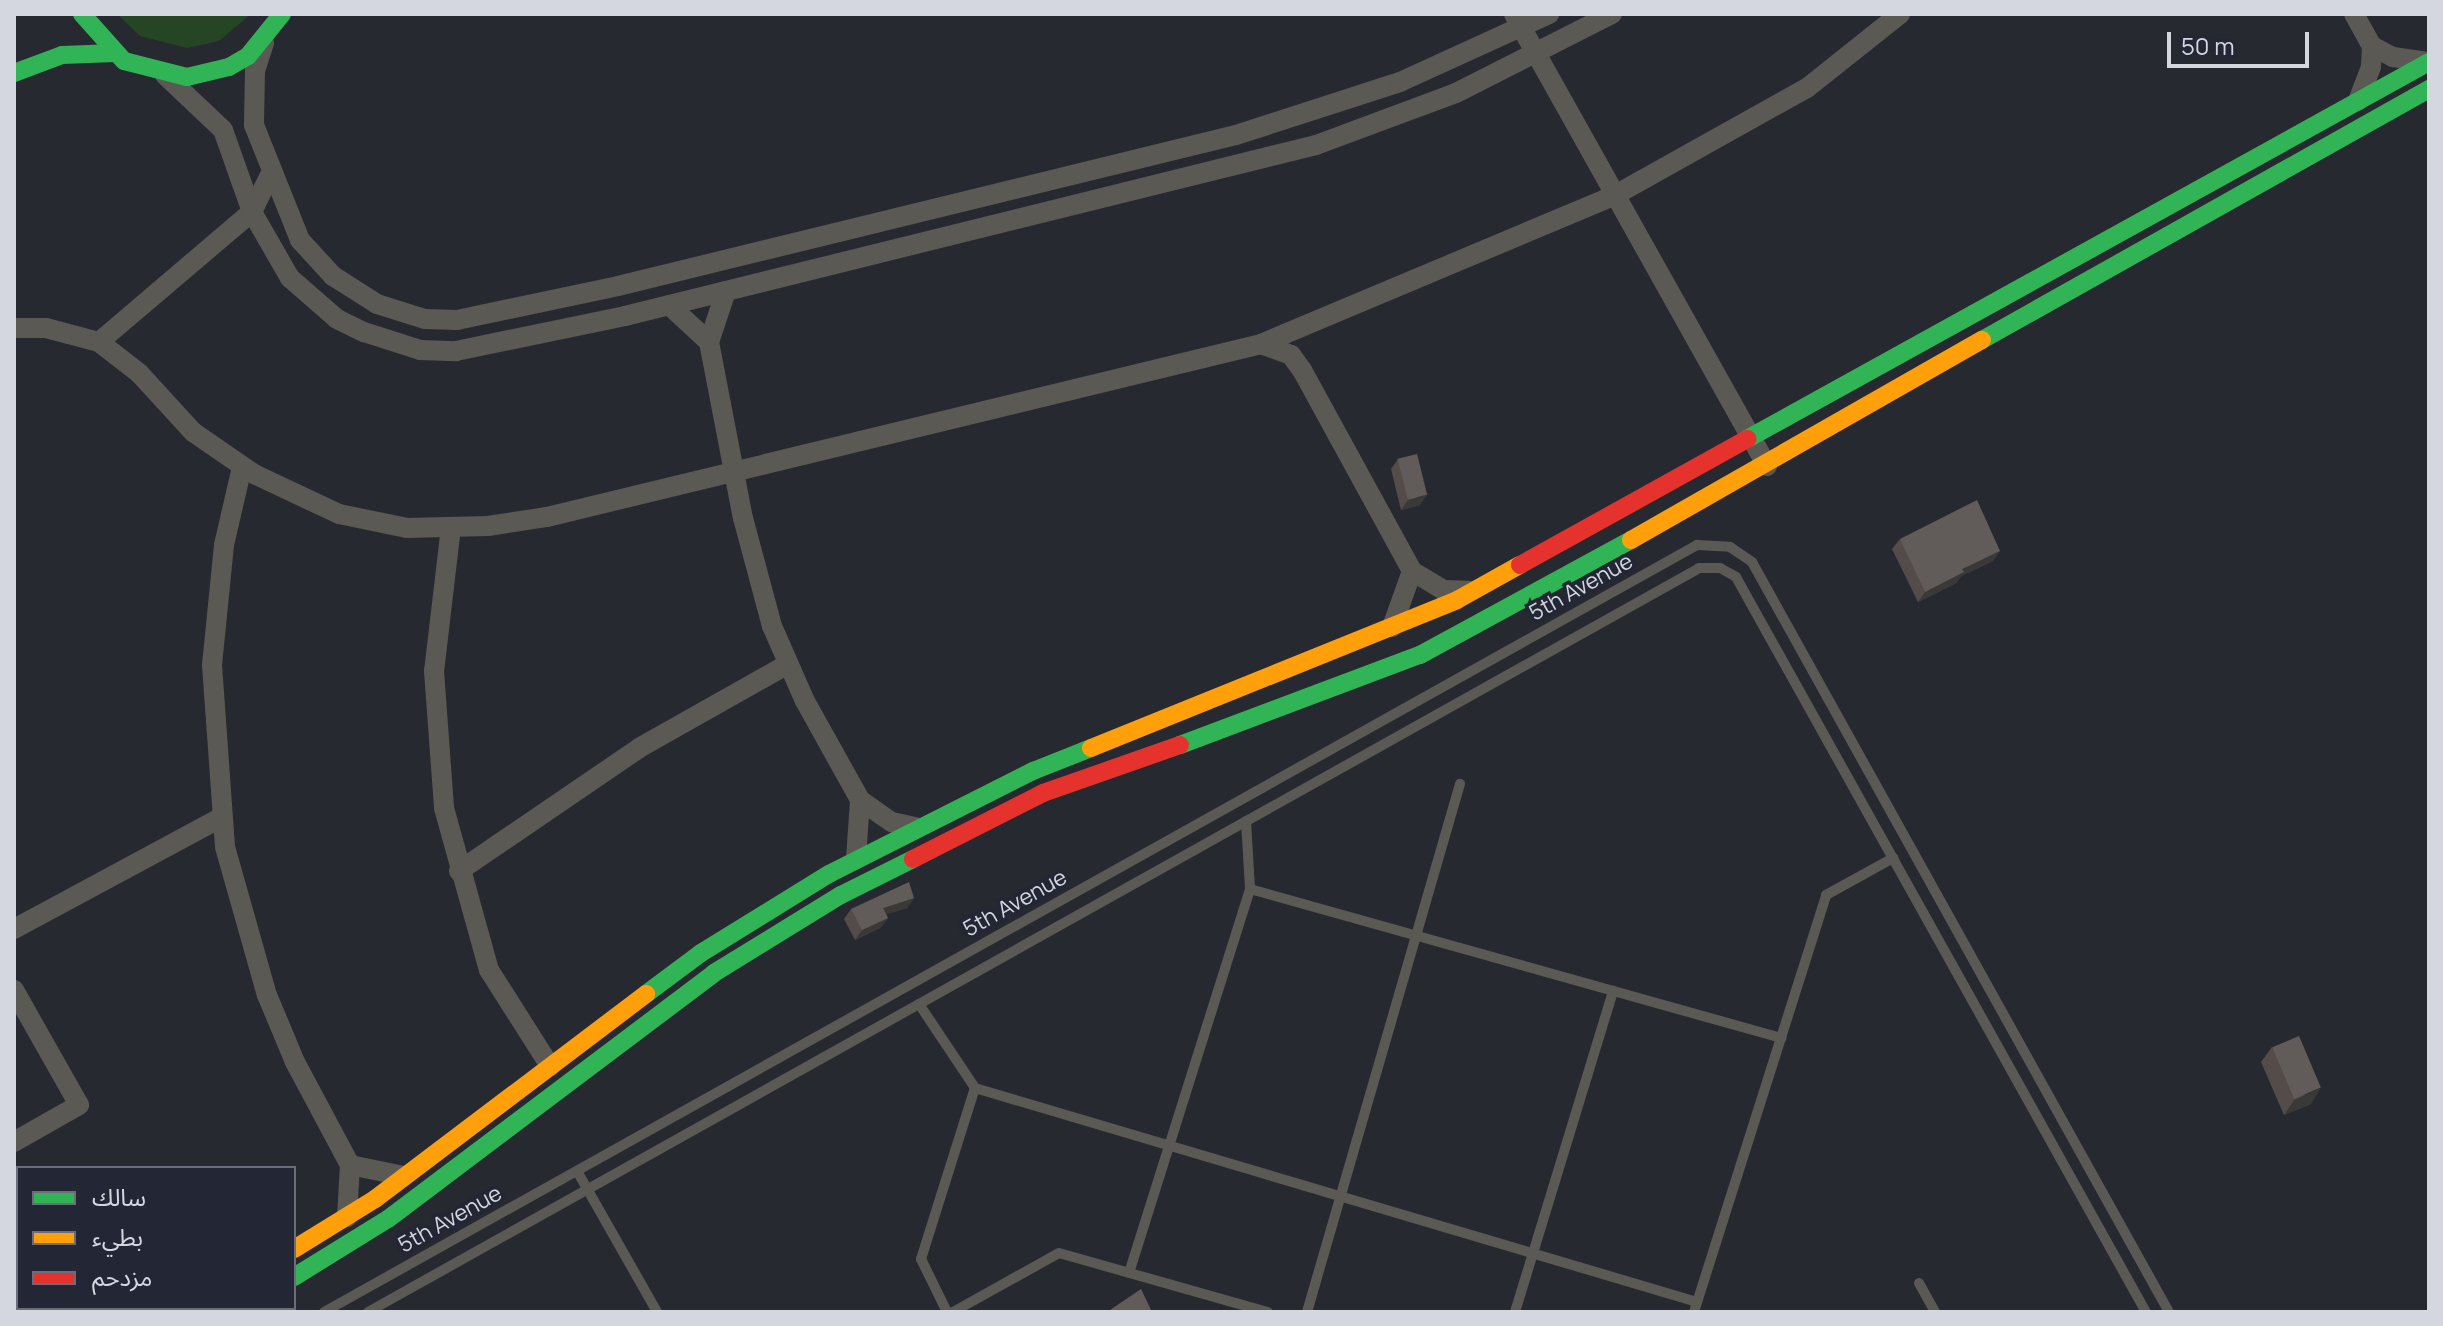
<!DOCTYPE html>
<html>
<head>
<meta charset="utf-8">
<style>
  body { margin:0 }
  #map { position:relative; width:2443px; height:1326px; overflow:hidden; background:#272931; font-family:Manrope,"Noto Sans Arabic",sans-serif }
  div>[style] { position:absolute }
  [style*='--x'] { left:calc(var(--x)*1px); top:calc(var(--y)*1px); width:calc(var(--w)*1px); rotate:calc(var(--a)*1deg) }
  .green>* { inset:0; background:#264524 }
  .lane>* { height:10px; margin:-5px; padding:0 5px; transform-origin:5px; border-radius:5px; background:#5a5953 }
  .street>* { height:20px; margin:-10px; padding:0 10px; transform-origin:10px; border-radius:10px; background:#5a5953 }
  .fast>* { height:18px; margin:-9px; padding:0 9px; transform-origin:9px; border-radius:9px; background:#30b455 }
  .slow>* { height:18px; margin:-9px; padding:0 9px; transform-origin:9px; border-radius:9px; background:#ff9f0a }
  .jam>* { height:18px; margin:-9px; padding:0 9px; transform-origin:9px; border-radius:9px; background:#e5322d }
  .wall>* { inset:0; background:#534c48 }
  .shaded-wall>* { inset:0; background:#3b3838 }
  .building>* { inset:0; background:#615b59; transform-origin:0 0 }
  span { translate:-50% -50%; white-space:nowrap; text-align:center; line-height:1.15; -webkit-text-stroke:7px #232735; paint-order:stroke }
  .street-label { font-size:22px; color:#d4d7e0 }
  .frame { position:absolute; inset:0; border:16px solid #d4d7e0; pointer-events:none }
  .legend { position:absolute; left:16px; top:1166px; width:280px; height:144px; box-sizing:border-box; background:#232735; border:2px solid #6a6d79; margin:0; padding:10px 14px; list-style:none; font-size:24px; color:#d4d7e0 }
  .legend li { display:flex; align-items:center; gap:16px; height:40px }
  .legend b { width:40px; border:2px solid #6a6d79 }
  .scale { position:absolute; left:2167px; top:32px; width:142px; height:36px; box-sizing:border-box; border:4px solid #d4d7e0; border-top:0; padding-left:10px; font-size:24px; line-height:28px; white-space:nowrap; color:#d4d7e0; -webkit-text-stroke:6px #232735; paint-order:stroke }
</style>
</head>
<body>
<div id="map">
  <div class="green">
    <i style="clip-path:polygon(117px 14px,251px 14px,219px 41px,187px 48px,140px 36px)"></i>
  </div>
  <div class="lane">
    <i style="--x:1246;--y:821;--w:68;--a:86.6"></i>
    <i style="--x:1250;--y:889;--w:552;--a:15.67"></i>
    <i style="--x:919;--y:1004;--w:101;--a:56.3"></i>
    <i style="--x:975;--y:1088;--w:753;--a:16.51"></i>
    <i style="--x:577;--y:1171;--w:162;--a:60.4"></i>
    <i style="--x:1129;--y:1273;--w:403;--a:-72.5"></i>
    <i style="--x:1919;--y:1283;--w:33;--a:61"></i>
    <i style="--x:324;--y:1312;--w:1573;--a:-29.19"></i>
    <i style="--x:1697;--y:545;--w:33;--a:3"></i>
    <i style="--x:1730;--y:547;--w:27;--a:34"></i>
    <i style="--x:1752;--y:562;--w:858;--a:60.93"></i>
    <i style="--x:368;--y:1312;--w:1525;--a:-29.2"></i>
    <i style="--x:1699;--y:568;--w:21;--a:0"></i>
    <i style="--x:1720;--y:568;--w:18;--a:29"></i>
    <i style="--x:1736;--y:577;--w:842;--a:60.85"></i>
    <i style="--x:947;--y:1312;--w:59;--a:-116.1"></i>
    <i style="--x:921;--y:1259;--w:179;--a:-72.5"></i>
    <i style="--x:953;--y:1312;--w:121;--a:-29.1"></i>
    <i style="--x:1059;--y:1253;--w:217;--a:15.8"></i>
    <i style="--x:1307;--y:1312;--w:550;--a:-73.84"></i>
    <i style="--x:1515;--y:1312;--w:336;--a:-73"></i>
    <i style="--x:1694;--y:1312;--w:437;--a:-72.4"></i>
    <i style="--x:1826;--y:895;--w:77;--a:-28.9"></i>
  </div>
  <div class="street">
    <i style="--x:1514;--y:14;--w:518;--a:60.76"></i>
    <i style="--x:2354;--y:14;--w:37;--a:61"></i>
    <i style="--x:2372;--y:46;--w:21;--a:93"></i>
    <i style="--x:2371;--y:67;--w:36;--a:111"></i>
    <i style="--x:264;--y:43;--w:29;--a:108"></i>
    <i style="--x:255;--y:71;--w:54;--a:91.1"></i>
    <i style="--x:254;--y:125;--w:124;--a:68.2"></i>
    <i style="--x:300;--y:240;--w:49;--a:47.5"></i>
    <i style="--x:333;--y:276;--w:52;--a:32.5"></i>
    <i style="--x:377;--y:304;--w:50;--a:17.4"></i>
    <i style="--x:425;--y:319;--w:32;--a:2"></i>
    <i style="--x:457;--y:320;--w:165;--a:-11.9"></i>
    <i style="--x:618;--y:286;--w:636;--a:-13.73"></i>
    <i style="--x:1236;--y:135;--w:172;--a:-17.9"></i>
    <i style="--x:1400;--y:82;--w:164;--a:-24.5"></i>
    <i style="--x:2372;--y:46;--w:24;--a:28"></i>
    <i style="--x:2393;--y:57;--w:35;--a:8"></i>
    <i style="--x:165;--y:75;--w:80;--a:43.5"></i>
    <i style="--x:223;--y:130;--w:87;--a:70.5"></i>
    <i style="--x:252;--y:212;--w:76;--a:60.1"></i>
    <i style="--x:290;--y:278;--w:62;--a:41.1"></i>
    <i style="--x:337;--y:319;--w:30;--a:26"></i>
    <i style="--x:364;--y:332;--w:59;--a:17.8"></i>
    <i style="--x:420;--y:350;--w:36;--a:2"></i>
    <i style="--x:456;--y:351;--w:173;--a:-11.7"></i>
    <i style="--x:625;--y:316;--w:712;--a:-13.9"></i>
    <i style="--x:1316;--y:145;--w:149;--a:-20.4"></i>
    <i style="--x:1456;--y:93;--w:175;--a:-26.9"></i>
    <i style="--x:726;--y:291;--w:54;--a:108.4"></i>
    <i style="--x:709;--y:342;--w:179;--a:79.1"></i>
    <i style="--x:743;--y:518;--w:112;--a:75"></i>
    <i style="--x:772;--y:626;--w:82;--a:66.3"></i>
    <i style="--x:805;--y:701;--w:113;--a:60.9"></i>
    <i style="--x:860;--y:800;--w:39;--a:35"></i>
    <i style="--x:892;--y:822;--w:25;--a:12"></i>
    <i style="--x:669;--y:305;--w:54;--a:42.8"></i>
    <i style="--x:14;--y:328;--w:32;--a:0"></i>
    <i style="--x:46;--y:328;--w:55;--a:14.8"></i>
    <i style="--x:99;--y:342;--w:51;--a:37.8"></i>
    <i style="--x:139;--y:373;--w:80;--a:47.5"></i>
    <i style="--x:193;--y:432;--w:74;--a:34.5"></i>
    <i style="--x:254;--y:474;--w:94;--a:25.2"></i>
    <i style="--x:339;--y:514;--w:69;--a:11.6"></i>
    <i style="--x:407;--y:528;--w:81;--a:-1.4"></i>
    <i style="--x:488;--y:526;--w:60;--a:-8.7"></i>
    <i style="--x:547;--y:517;--w:735;--a:-13.62"></i>
    <i style="--x:1261;--y:344;--w:32;--a:20"></i>
    <i style="--x:1291;--y:355;--w:19;--a:54"></i>
    <i style="--x:1302;--y:370;--w:229;--a:61.3"></i>
    <i style="--x:1412;--y:571;--w:37;--a:31"></i>
    <i style="--x:1444;--y:590;--w:24;--a:2"></i>
    <i style="--x:99;--y:342;--w:201;--a:-40.4"></i>
    <i style="--x:252;--y:212;--w:41;--a:-64.1"></i>
    <i style="--x:1261;--y:344;--w:386;--a:-22.8"></i>
    <i style="--x:1617;--y:194;--w:218;--a:-29.2"></i>
    <i style="--x:1807;--y:88;--w:119;--a:-38.5"></i>
    <i style="--x:242;--y:467;--w:80;--a:103"></i>
    <i style="--x:224;--y:545;--w:121;--a:95.7"></i>
    <i style="--x:212;--y:665;--w:182;--a:85.9"></i>
    <i style="--x:225;--y:847;--w:154;--a:74.2"></i>
    <i style="--x:267;--y:995;--w:73;--a:67.3"></i>
    <i style="--x:295;--y:1062;--w:117;--a:61.9"></i>
    <i style="--x:350;--y:1165;--w:52;--a:93.3"></i>
    <i style="--x:451;--y:527;--w:145;--a:96.7"></i>
    <i style="--x:434;--y:671;--w:137;--a:85.8"></i>
    <i style="--x:444;--y:808;--w:168;--a:74.5"></i>
    <i style="--x:489;--y:970;--w:114;--a:57.6"></i>
    <i style="--x:1392;--y:627;--w:59;--a:-70.3"></i>
    <i style="--x:856;--y:859;--w:59;--a:-86.1"></i>
    <i style="--x:459;--y:871;--w:218;--a:-34.3"></i>
    <i style="--x:639;--y:748;--w:171;--a:-29.4"></i>
    <i style="--x:14;--y:929;--w:236;--a:-28.3"></i>
    <i style="--x:14;--y:990;--w:132;--a:60.5"></i>
    <i style="--x:79;--y:1105;--w:75;--a:150.4"></i>
    <i style="--x:350;--y:1165;--w:55;--a:11.5"></i>
  </div>
  <div class="fast">
    <i style="--x:82;--y:14;--w:63;--a:48.2"></i>
    <i style="--x:124;--y:61;--w:65;--a:14.3"></i>
    <i style="--x:187;--y:77;--w:43;--a:-13.4"></i>
    <i style="--x:229;--y:67;--w:22;--a:-30"></i>
    <i style="--x:248;--y:56;--w:54;--a:-51"></i>
    <i style="--x:14;--y:73;--w:51;--a:-20.6"></i>
    <i style="--x:62;--y:55;--w:53;--a:-2.2"></i>
    <i style="--x:1982;--y:340;--w:513;--a:-29.32"></i>
    <i style="--x:1747;--y:439;--w:779;--a:-28.93"></i>
    <i style="--x:1180;--y:745;--w:256;--a:-20.6"></i>
    <i style="--x:1420;--y:655;--w:240;--a:-28.6"></i>
    <i style="--x:646;--y:994;--w:69;--a:-36.7"></i>
    <i style="--x:701;--y:953;--w:150;--a:-31.7"></i>
    <i style="--x:829;--y:874;--w:229;--a:-26.8"></i>
    <i style="--x:1033;--y:771;--w:62;--a:-21.6"></i>
    <i style="--x:294;--y:1277;--w:110;--a:-31.7"></i>
    <i style="--x:388;--y:1219;--w:408;--a:-37"></i>
    <i style="--x:714;--y:973;--w:149;--a:-31.6"></i>
    <i style="--x:841;--y:895;--w:80;--a:-26.6"></i>
  </div>
  <div class="slow">
    <i style="--x:1631;--y:540;--w:404;--a:-29.7"></i>
    <i style="--x:1091;--y:748;--w:395;--a:-22"></i>
    <i style="--x:1457;--y:600;--w:72;--a:-29.1"></i>
    <i style="--x:294;--y:1249;--w:95;--a:-31.7"></i>
    <i style="--x:375;--y:1199;--w:340;--a:-37.1"></i>
    <i style="--x:230;--y:1312;--w:9;--a:-27"></i>
  </div>
  <div class="jam">
    <i style="--x:1520;--y:565;--w:260;--a:-29"></i>
    <i style="--x:913;--y:859;--w:146;--a:-26.9"></i>
    <i style="--x:1043;--y:793;--w:145;--a:-19.3"></i>
    <i style="--x:181;--y:1312;--w:8;--a:-30"></i>
  </div>
  <div class="wall">
    <i style="clip-path:polygon(1398px 459px,1420px 505px,1401px 510px,1391px 469px)"></i>
    <i style="clip-path:polygon(1900px 539px,1993px 561px,1961px 576px,1956px 583px,1918px 602px,1892px 549px)"></i>
    <i style="clip-path:polygon(914px 898px,907px 908px,886px 914px,888px 918px,880px 928px,855px 940px,844px 919px,851px 909px)"></i>
    <i style="clip-path:polygon(2272px 1047px,2311px 1104px,2284px 1115px,2261px 1062px)"></i>
  </div>
  <div class="shaded-wall">
    <i style="clip-path:polygon(1427px 495px,1420px 505px,1401px 510px,1408px 500px)"></i>
    <i style="clip-path:polygon(2000px 551px,1993px 561px,1961px 576px,1956px 583px,1918px 602px,1925px 592px,1962px 569px)"></i>
    <i style="clip-path:polygon(914px 898px,907px 908px,875px 918px,883px 908px)"></i>
    <i style="clip-path:polygon(888px 918px,880px 928px,855px 940px,862px 930px)"></i>
    <i style="clip-path:polygon(2321px 1088px,2311px 1104px,2284px 1115px,2294px 1100px)"></i>
  </div>
  <div class="building">
    <i style="left:1417px;top:454px;width:42px;height:20px;rotate:76deg"></i>
    <i style="clip-path:polygon(1977px 500px,2000px 551px,1962px 569px,1964px 572px,1925px 592px,1900px 539px)"></i>
    <i style="clip-path:polygon(909px 882px,914px 898px,883px 908px,888px 918px,862px 930px,851px 909px)"></i>
    <i style="left:2299px;top:1036px;width:56px;height:29px;rotate:67deg"></i>
    <i style="clip-path:polygon(1141px 1289px,1152px 1312px,1107px 1312px)"></i>
  </div>
  <div class="street-label">
    <span style="left:1581px;top:587px;rotate:-29deg">5th Avenue</span>
    <span style="left:1015px;top:903px;rotate:-29deg">5th Avenue</span>
    <span style="left:450px;top:1219px;rotate:-29deg">5th Avenue</span>
  </div>
  <div class="frame"></div>
  <ul class="legend">
  <li><b style="height:10px;background:#30b455"></b>سالك</li>
  <li><b style="height:10px;background:#ff9f0a"></b>بطيء</li>
  <li><b style="height:10px;background:#e5322d"></b>مزدحم</li>
  </ul>
  <div class="scale">50 m</div>
</div>
</body>
</html>
